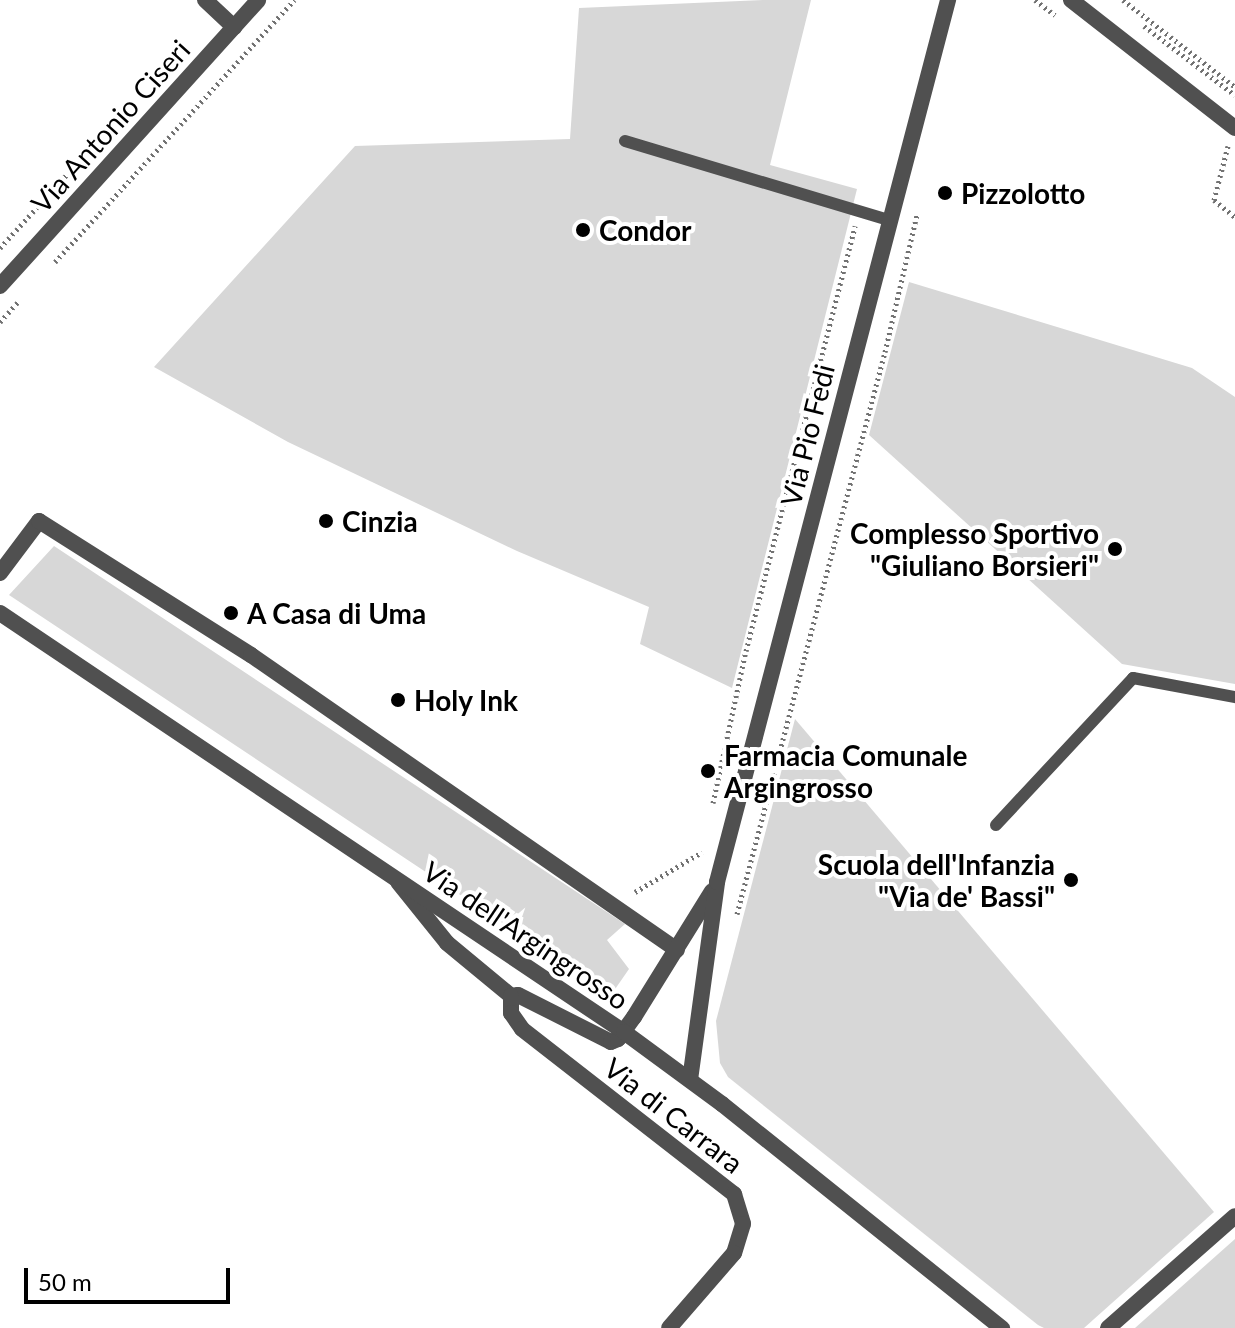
<!DOCTYPE html>
<html>
<head>
<meta charset="utf-8">
<style>
  body { margin:0 }
  #map { position:relative; width:1235px; height:1328px; overflow:hidden; background:#fff; font-family:Lato,sans-serif }
  div>[style] { position:absolute }
  [style*='--x'] { left:calc(var(--x)*1px); top:calc(var(--y)*1px); width:calc(var(--w)*1px); rotate:calc(var(--a)*1deg) }
  .green>* { inset:0; background:#d7d7d7 }
  .path>* { height:5px; margin-top:-2.5px; transform-origin:0; background:repeating-linear-gradient(90deg,#727272 0 2px,transparent 0 6px) }
  .service>* { height:12px; margin:-6px; padding:0 6px; transform-origin:6px; border-radius:6px; background:#505050 }
  .minor>* { height:16px; margin:-8px; padding:0 8px; transform-origin:8px; border-radius:8px; background:#505050 }
  .tertiary>* { height:16px; margin:-8px; padding:0 8px; transform-origin:8px; border-radius:8px; background:#505050 }
  .dots>* { width:22px; height:22px; translate:-50% -50%; box-sizing:border-box; border:4px solid #fff; border-radius:50% }
  span { translate:-50% -50%; white-space:nowrap; text-align:center; line-height:1.15; -webkit-text-stroke:8px #fff; paint-order:stroke }
  .street-label { font-size:28px; color:#000 }
  .poi-label { font-size:28px; color:#000; font-weight:700 }
  .left { translate:0 -50%; text-align:left }
  .right { translate:-100% -50%; text-align:right }
  .scale { position:absolute; left:24px; top:1268px; width:206px; height:36px; box-sizing:border-box; border:4px solid #000; border-top:0; padding-left:10px; font-size:24px; line-height:28px; white-space:nowrap; color:#000; -webkit-text-stroke:6px #fff; paint-order:stroke }
</style>
</head>
<body>
<div id="map">
  <div class="green">
    <i style="clip-path:polygon(763px 0,811px 0,770px 165px,857px 189px,732px 688px,640px 644px,649px 607px,517px 551px,288px 442px,154px 367px,355px 146px,570px 139px,579px 8px)"></i>
    <i style="clip-path:polygon(909px 282px,1192px 368px,1235px 397px,1235px 684px,1122px 664px,869px 435px)"></i>
    <i style="clip-path:polygon(54px 546px,625px 924px,607px 940px,629px 969px,611px 995px,9px 595px)"></i>
    <i style="clip-path:polygon(795px 719px,1214px 1212px,1084px 1328px,1044px 1328px,1038px 1325px,728px 1077px,720px 1063px,716px 1021px)"></i>
    <i style="clip-path:polygon(1235px 1239px,1235px 1328px,1135px 1328px)"></i>
  </div>
  <div class="path">
    <i style="--x:1035;--y:0;--w:25;--a:37"></i>
    <i style="--x:1123;--y:0;--w:142;--a:37.8"></i>
    <i style="--x:1144;--y:26;--w:114;--a:37.2"></i>
    <i style="--x:1228;--y:146;--w:56;--a:104.5"></i>
    <i style="--x:1214;--y:200;--w:27;--a:39"></i>
    <i style="--x:0;--y:248;--w:211;--a:-47.7"></i>
    <i style="--x:55;--y:262;--w:355;--a:-47.6"></i>
    <i style="--x:0;--y:322;--w:27;--a:-48"></i>
    <i style="--x:713;--y:803;--w:156;--a:-77.8"></i>
    <i style="--x:746;--y:651;--w:439;--a:-75.6"></i>
    <i style="--x:635;--y:892;--w:78;--a:-30.8"></i>
    <i style="--x:737;--y:914;--w:581;--a:-75.25"></i>
    <i style="--x:885;--y:352;--w:142;--a:-76.9"></i>
  </div>
  <div class="service">
    <i style="--x:625;--y:141;--w:276;--a:16.7"></i>
    <i style="--x:996;--y:825;--w:201;--a:-47"></i>
    <i style="--x:1133;--y:678;--w:104;--a:10.6"></i>
  </div>
  <div class="minor">
    <i style="--x:205;--y:0;--w:40;--a:43"></i>
    <i style="--x:1071;--y:0;--w:208;--a:38"></i>
    <i style="--x:0;--y:286;--w:385;--a:-47.9"></i>
    <i style="--x:0;--y:573;--w:65;--a:-53.1"></i>
    <i style="--x:39;--y:521;--w:251;--a:32.3"></i>
    <i style="--x:251;--y:655;--w:518;--a:34.7"></i>
    <i style="--x:398;--y:882;--w:78;--a:51.2"></i>
    <i style="--x:447;--y:943;--w:83;--a:39.6"></i>
    <i style="--x:511;--y:996;--w:7;--a:-8"></i>
    <i style="--x:518;--y:995;--w:104;--a:26.8"></i>
    <i style="--x:611;--y:1042;--w:8;--a:-23"></i>
    <i style="--x:618;--y:1039;--w:27;--a:-54"></i>
    <i style="--x:634;--y:1017;--w:148;--a:-58.2"></i>
    <i style="--x:511;--y:996;--w:17;--a:90"></i>
    <i style="--x:511;--y:1013;--w:19;--a:55"></i>
    <i style="--x:522;--y:1029;--w:269;--a:37.9"></i>
    <i style="--x:734;--y:1194;--w:31;--a:73"></i>
    <i style="--x:743;--y:1224;--w:30;--a:107"></i>
    <i style="--x:734;--y:1253;--w:99;--a:130.9"></i>
    <i style="--x:690;--y:1080;--w:200;--a:-82.2"></i>
    <i style="--x:717;--y:882;--w:912;--a:-75.32"></i>
    <i style="--x:1108;--y:1328;--w:169;--a:-41.4"></i>
  </div>
  <div class="tertiary">
    <i style="--x:0;--y:613;--w:752;--a:33.88"></i>
    <i style="--x:624;--y:1032;--w:122;--a:36.3"></i>
    <i style="--x:722;--y:1104;--w:359;--a:38.7"></i>
  </div>
  <div class="dots">
    <i style="left:945px;top:193px;background:#000"></i>
    <i style="left:583px;top:230px;background:#000"></i>
    <i style="left:326px;top:521px;background:#000"></i>
    <i style="left:1115px;top:549px;background:#000"></i>
    <i style="left:231px;top:613px;background:#000"></i>
    <i style="left:398px;top:700px;background:#000"></i>
    <i style="left:708px;top:771px;background:#000"></i>
    <i style="left:1071px;top:880px;background:#000"></i>
  </div>
  <div class="street-label">
    <span style="left:110px;top:126px;rotate:-48deg">Via Antonio Ciseri</span>
    <span style="left:807px;top:435px;rotate:-76deg">Via Pio Fedi</span>
    <span style="left:526px;top:935px;rotate:34deg">Via dell'Argingrosso</span>
    <span style="left:674px;top:1115px;rotate:38deg">Via di Carrara</span>
  </div>
  <div class="poi-label">
    <span class="left" style="left:961px;top:193px">Pizzolotto</span>
    <span class="left" style="left:599px;top:230px">Condor</span>
    <span class="left" style="left:342px;top:521px">Cinzia</span>
    <span class="right" style="left:1099px;top:549px">Complesso Sportivo<br>"Giuliano Borsieri"</span>
    <span class="left" style="left:247px;top:613px">A Casa di Uma</span>
    <span class="left" style="left:414px;top:700px">Holy Ink</span>
    <span class="left" style="left:724px;top:771px">Farmacia Comunale<br>Argingrosso</span>
    <span class="right" style="left:1055px;top:880px">Scuola dell'Infanzia<br>"Via de' Bassi"</span>
  </div>
  <div class="scale">50 m</div>
</div>
</body>
</html>
